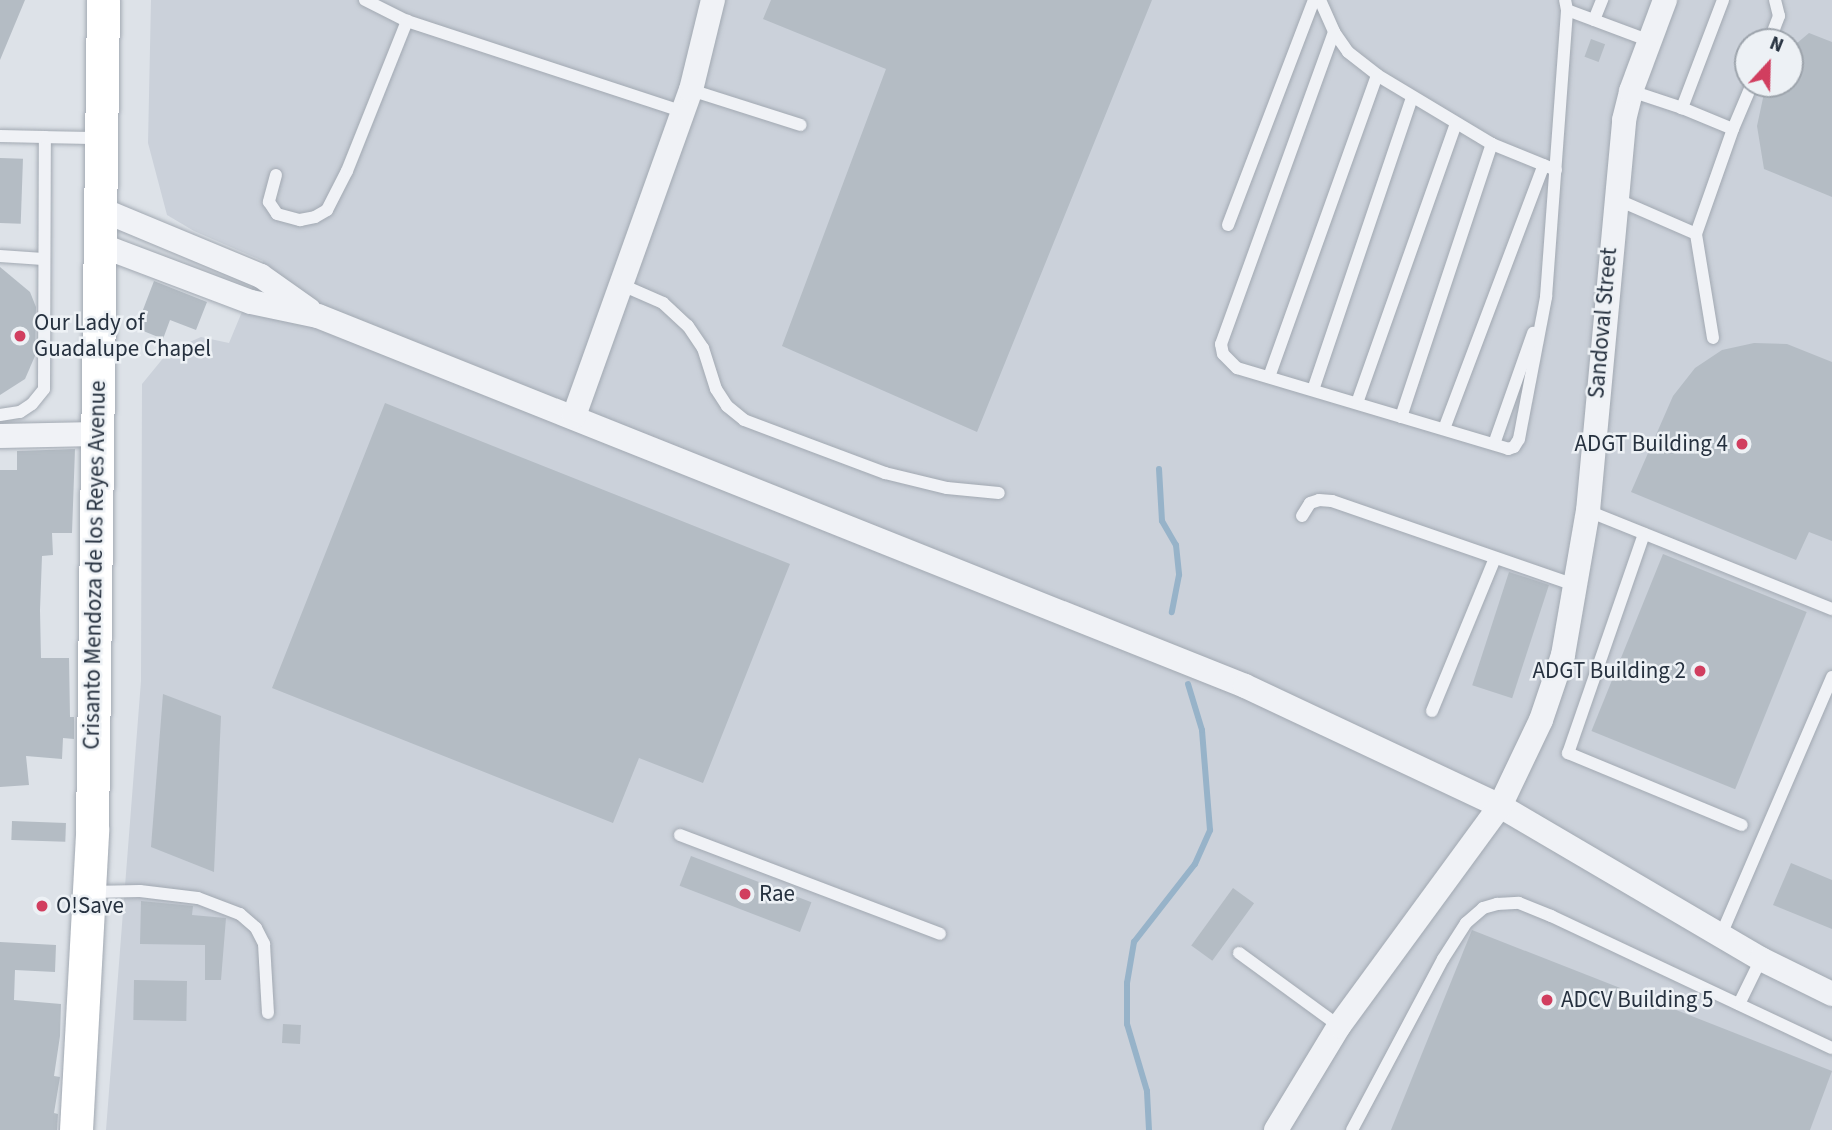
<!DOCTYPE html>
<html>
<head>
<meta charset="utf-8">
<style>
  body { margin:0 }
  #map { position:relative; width:1832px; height:1130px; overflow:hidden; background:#dde2e8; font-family:"Source Sans 3",sans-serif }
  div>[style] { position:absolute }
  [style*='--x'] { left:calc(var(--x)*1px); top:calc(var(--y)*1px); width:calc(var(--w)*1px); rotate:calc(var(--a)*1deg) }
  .built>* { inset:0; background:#cbd1da }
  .stream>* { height:6px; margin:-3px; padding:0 3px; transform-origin:3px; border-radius:3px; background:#97b3c9 }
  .building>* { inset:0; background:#b4bcc4; transform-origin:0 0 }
  .roads { filter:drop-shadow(0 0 2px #a2a9b2) drop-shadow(0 0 2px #a2a9b2) }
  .service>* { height:12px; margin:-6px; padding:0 6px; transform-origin:6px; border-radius:6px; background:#f0f2f6 }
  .minor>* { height:24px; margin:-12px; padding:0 12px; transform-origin:12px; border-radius:12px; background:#f0f2f6 }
  .secondary>* { height:33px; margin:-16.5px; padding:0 16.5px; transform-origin:16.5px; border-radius:16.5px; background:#fff }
  .dots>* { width:19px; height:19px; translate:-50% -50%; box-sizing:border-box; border:4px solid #edf1f5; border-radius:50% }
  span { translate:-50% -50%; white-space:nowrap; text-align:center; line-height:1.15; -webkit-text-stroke:5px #edf1f5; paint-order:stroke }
  .poi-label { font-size:23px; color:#26313f }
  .left { translate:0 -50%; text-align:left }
  .right { translate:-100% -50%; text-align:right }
  .street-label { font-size:23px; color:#26313f }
  .north { position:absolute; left:1734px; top:28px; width:70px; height:70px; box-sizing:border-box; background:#edf1f5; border:2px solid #9da4ac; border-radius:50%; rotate:22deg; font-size:19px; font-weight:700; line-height:28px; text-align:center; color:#26313f }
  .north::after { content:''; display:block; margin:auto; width:24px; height:32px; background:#d13e5f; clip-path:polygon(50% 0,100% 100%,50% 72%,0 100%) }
</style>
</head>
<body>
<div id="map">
  <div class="built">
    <i style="clip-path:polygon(evenodd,151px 0,1832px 0,1832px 1130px,106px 1130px,141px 681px,142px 384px,169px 351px,201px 337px,229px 343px,263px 261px,194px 231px,167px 215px,148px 143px,151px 0,1748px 42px,1790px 42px,1790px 84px,1748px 84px,1748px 42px)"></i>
  </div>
  <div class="stream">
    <i style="--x:1159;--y:469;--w:52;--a:86.7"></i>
    <i style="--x:1162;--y:521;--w:28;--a:60"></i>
    <i style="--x:1176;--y:545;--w:30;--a:84"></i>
    <i style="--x:1179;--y:575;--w:38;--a:101"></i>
    <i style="--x:1149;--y:1130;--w:39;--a:-93"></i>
    <i style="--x:1147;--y:1091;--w:70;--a:-106.6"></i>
    <i style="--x:1127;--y:1024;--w:41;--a:-90"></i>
    <i style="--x:1127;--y:983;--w:42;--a:-80.3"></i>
    <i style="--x:1134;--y:942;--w:99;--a:-52"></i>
    <i style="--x:1195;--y:864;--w:37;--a:-66"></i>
    <i style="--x:1210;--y:830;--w:100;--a:-94.6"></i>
    <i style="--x:1202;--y:730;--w:48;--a:-106.9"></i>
  </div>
  <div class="building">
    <i style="clip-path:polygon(0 0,25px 0,0 60px)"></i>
    <i style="clip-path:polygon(771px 0,1152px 0,977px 432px,782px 346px,886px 69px,763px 19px)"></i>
    <i style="clip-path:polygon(1809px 33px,1832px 42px,1832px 197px,1764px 169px,1757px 126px,1766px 84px,1790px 84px,1790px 49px)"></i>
    <i style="left:1591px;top:39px;width:15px;height:19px;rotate:20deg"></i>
    <i style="left:0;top:158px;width:23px;height:65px;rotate:2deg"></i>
    <i style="clip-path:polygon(0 267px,30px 292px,36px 307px,35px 356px,25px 379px,0 395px)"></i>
    <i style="clip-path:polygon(154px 281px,207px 302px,196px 330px,170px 320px,163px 339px,136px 328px)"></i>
    <i style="clip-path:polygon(1754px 343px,1787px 344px,1832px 362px,1832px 541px,1809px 532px,1796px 560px,1631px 492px,1673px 396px,1695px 368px,1722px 350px)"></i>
    <i style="clip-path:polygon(385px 403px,790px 564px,703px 783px,639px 758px,613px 823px,272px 688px)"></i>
    <i style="clip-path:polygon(75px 449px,72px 533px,52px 533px,53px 555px,42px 556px,40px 610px,41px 658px,69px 658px,70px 717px,74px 717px,74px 739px,63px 738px,62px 759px,26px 756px,29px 785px,0 787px,0 470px,17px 470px,17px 451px)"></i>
    <i style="left:1663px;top:554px;width:155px;height:191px;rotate:22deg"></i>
    <i style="left:1509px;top:572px;width:42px;height:119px;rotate:18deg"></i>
    <i style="clip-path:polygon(163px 694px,221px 716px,214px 872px,151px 847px)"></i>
    <i style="left:12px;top:821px;width:54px;height:19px;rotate:2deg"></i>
    <i style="left:691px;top:856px;width:129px;height:32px;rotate:21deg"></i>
    <i style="clip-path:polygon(1791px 863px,1832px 880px,1832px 929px,1773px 905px)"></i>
    <i style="left:1233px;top:888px;width:26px;height:71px;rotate:36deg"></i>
    <i style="clip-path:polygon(141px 901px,193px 906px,192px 915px,226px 918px,221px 980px,205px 980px,205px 945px,140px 944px)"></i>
    <i style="clip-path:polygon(1472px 930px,1832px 1071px,1810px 1130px,1391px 1130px)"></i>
    <i style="clip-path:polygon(0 942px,56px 945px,55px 972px,15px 970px,14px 1000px,61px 1004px,60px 1036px,54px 1076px,60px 1077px,54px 1113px,58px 1114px,57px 1130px,0 1130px)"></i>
    <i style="left:134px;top:980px;width:53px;height:40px;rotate:1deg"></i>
    <i style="left:283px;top:1024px;width:18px;height:19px;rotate:3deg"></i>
  </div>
  <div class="roads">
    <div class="service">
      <i style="--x:365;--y:0;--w:47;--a:26.6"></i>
      <i style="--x:407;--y:21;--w:291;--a:18.2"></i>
      <i style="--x:1320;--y:0;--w:35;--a:66"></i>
      <i style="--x:1334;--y:32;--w:24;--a:55"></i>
      <i style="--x:1348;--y:52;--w:37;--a:38"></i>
      <i style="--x:1377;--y:75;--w:134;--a:31"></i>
      <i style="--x:1492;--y:144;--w:69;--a:22.1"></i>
      <i style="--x:1723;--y:0;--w:116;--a:110.8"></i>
      <i style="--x:1682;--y:108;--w:55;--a:22.4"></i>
      <i style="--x:1733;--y:129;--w:49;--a:-67.1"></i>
      <i style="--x:1567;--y:10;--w:89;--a:20.5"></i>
      <i style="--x:1594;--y:20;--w:22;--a:-68"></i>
      <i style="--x:1334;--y:32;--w:332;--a:109.9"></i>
      <i style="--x:1221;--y:344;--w:10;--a:79"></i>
      <i style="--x:1223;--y:354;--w:20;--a:45"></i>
      <i style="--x:1237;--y:368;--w:283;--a:16.6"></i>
      <i style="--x:1508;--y:449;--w:6;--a:-18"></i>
      <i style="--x:1514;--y:447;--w:9;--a:-58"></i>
      <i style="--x:1519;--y:439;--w:145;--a:-79.2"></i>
      <i style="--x:1546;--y:297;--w:288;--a:-85.8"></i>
      <i style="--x:1567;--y:10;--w:10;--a:-101"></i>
      <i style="--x:1769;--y:42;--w:28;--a:-69"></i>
      <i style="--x:1779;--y:16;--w:16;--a:-104"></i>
      <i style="--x:691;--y:90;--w:115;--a:17.7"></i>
      <i style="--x:1631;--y:91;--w:54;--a:18.4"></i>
      <i style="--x:0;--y:136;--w:45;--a:1.3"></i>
      <i style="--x:276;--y:175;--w:28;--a:105"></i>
      <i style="--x:269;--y:202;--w:14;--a:56"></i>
      <i style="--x:277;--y:214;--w:24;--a:15"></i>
      <i style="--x:300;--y:220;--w:15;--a:-11"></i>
      <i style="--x:315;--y:217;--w:14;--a:-30"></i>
      <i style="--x:327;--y:210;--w:44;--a:-62.9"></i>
      <i style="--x:347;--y:171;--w:162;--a:-68.2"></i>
      <i style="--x:1616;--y:199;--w:87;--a:23.6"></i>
      <i style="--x:1228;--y:225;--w:241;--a:-69.1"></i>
      <i style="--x:0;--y:256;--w:43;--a:4"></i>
      <i style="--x:622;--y:285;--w:45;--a:23.7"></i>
      <i style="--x:663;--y:303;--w:34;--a:43"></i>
      <i style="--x:688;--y:326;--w:27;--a:56"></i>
      <i style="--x:703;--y:348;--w:43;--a:72.4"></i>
      <i style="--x:716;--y:389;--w:20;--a:57"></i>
      <i style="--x:727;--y:406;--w:22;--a:39"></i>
      <i style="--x:744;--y:420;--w:151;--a:20.6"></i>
      <i style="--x:885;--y:473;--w:64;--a:13.6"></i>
      <i style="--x:947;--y:488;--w:52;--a:5.5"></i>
      <i style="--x:1713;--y:338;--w:105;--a:-99.3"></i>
      <i style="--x:1696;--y:234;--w:111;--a:-70.6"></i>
      <i style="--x:1269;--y:377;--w:321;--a:-70.3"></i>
      <i style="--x:1313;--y:390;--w:309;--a:-71.3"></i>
      <i style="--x:1357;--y:403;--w:297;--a:-70.5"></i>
      <i style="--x:0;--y:415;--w:20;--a:-9"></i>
      <i style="--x:20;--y:412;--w:14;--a:-34"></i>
      <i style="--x:32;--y:404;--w:19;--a:-51"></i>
      <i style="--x:44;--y:389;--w:252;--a:-89.8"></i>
      <i style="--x:45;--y:137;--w:54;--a:1.1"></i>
      <i style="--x:1401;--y:417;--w:288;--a:-71.6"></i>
      <i style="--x:1444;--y:429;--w:282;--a:-69.3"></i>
      <i style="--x:1494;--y:444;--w:118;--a:-70.6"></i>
      <i style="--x:1588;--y:511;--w:263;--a:21.9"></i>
      <i style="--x:1302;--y:516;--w:15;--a:-58"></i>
      <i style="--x:1310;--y:503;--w:9;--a:-18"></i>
      <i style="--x:1319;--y:500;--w:13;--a:4"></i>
      <i style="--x:1332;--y:501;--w:256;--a:19.1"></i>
      <i style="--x:1644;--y:534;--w:232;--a:109.1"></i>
      <i style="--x:1568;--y:753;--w:188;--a:22.5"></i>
      <i style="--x:1432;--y:711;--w:165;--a:-67.6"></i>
      <i style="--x:680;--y:835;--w:278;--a:20.8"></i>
      <i style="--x:89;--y:892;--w:51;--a:-1.1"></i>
      <i style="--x:140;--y:891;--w:58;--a:6.9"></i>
      <i style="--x:198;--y:898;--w:45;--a:20.9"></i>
      <i style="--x:240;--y:914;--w:21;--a:41"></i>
      <i style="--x:256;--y:928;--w:18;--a:63"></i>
      <i style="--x:264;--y:944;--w:69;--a:86.7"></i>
      <i style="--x:1721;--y:935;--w:281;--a:-66.7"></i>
      <i style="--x:1239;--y:953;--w:124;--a:36.1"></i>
      <i style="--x:1739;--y:1004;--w:50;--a:-63.9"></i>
      <i style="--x:1352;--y:1130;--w:194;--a:-62"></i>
      <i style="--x:1443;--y:959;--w:43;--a:-57.4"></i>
      <i style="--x:1466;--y:923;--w:23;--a:-41"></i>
      <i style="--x:1483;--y:908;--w:15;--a:-16"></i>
      <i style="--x:1497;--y:904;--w:22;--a:-3"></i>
      <i style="--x:1519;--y:903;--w:35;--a:22"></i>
      <i style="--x:1551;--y:916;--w:310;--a:25.2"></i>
    </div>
    <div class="minor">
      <i style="--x:100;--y:209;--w:174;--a:22.6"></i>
      <i style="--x:261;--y:276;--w:59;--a:35.3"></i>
      <i style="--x:100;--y:245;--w:161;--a:20.7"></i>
      <i style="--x:251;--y:302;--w:68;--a:11.8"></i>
      <i style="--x:318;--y:316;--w:998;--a:21.76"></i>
      <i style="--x:1245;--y:686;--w:282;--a:25.2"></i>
      <i style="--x:1500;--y:806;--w:303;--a:30.4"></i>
      <i style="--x:1761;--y:959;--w:79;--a:26.2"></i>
      <i style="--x:574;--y:416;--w:346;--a:-70.3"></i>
      <i style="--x:691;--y:90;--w:93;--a:-76.3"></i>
      <i style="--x:0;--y:436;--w:96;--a:-1.2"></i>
      <i style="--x:1276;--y:1130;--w:122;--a:-58.8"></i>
      <i style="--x:1339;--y:1026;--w:273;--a:-53.8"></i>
      <i style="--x:1500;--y:806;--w:95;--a:-64.5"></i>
      <i style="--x:1541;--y:720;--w:69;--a:-71.3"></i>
      <i style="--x:1563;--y:655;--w:146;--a:-80.2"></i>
      <i style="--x:1588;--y:511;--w:393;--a:-84.7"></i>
      <i style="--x:1624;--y:120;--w:30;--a:-76"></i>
      <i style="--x:1631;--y:91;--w:97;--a:-69.5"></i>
    </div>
    <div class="secondary">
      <i style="--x:76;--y:1130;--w:300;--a:-86.9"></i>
      <i style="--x:92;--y:830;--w:830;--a:-89.24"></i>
    </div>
  </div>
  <div class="dots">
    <i style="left:20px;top:336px;background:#d13e5f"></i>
    <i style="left:1742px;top:444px;background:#d13e5f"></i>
    <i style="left:1700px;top:671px;background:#d13e5f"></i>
    <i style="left:745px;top:894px;background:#d13e5f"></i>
    <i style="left:42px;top:906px;background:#d13e5f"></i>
    <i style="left:1547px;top:1000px;background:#d13e5f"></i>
  </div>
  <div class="poi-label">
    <span class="left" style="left:34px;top:336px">Our Lady of<br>Guadalupe Chapel</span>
    <span class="right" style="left:1728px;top:444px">ADGT Building 4</span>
    <span class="right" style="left:1686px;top:671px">ADGT Building 2</span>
    <span class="left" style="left:759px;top:894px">Rae</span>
    <span class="left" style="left:56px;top:906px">O!Save</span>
    <span class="left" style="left:1561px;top:1000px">ADCV Building 5</span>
  </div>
  <div class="street-label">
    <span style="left:1603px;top:323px;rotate:-85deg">Sandoval Street</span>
    <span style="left:95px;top:565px;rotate:-89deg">Crisanto Mendoza de los Reyes Avenue</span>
  </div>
  <div class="north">N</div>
</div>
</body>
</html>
